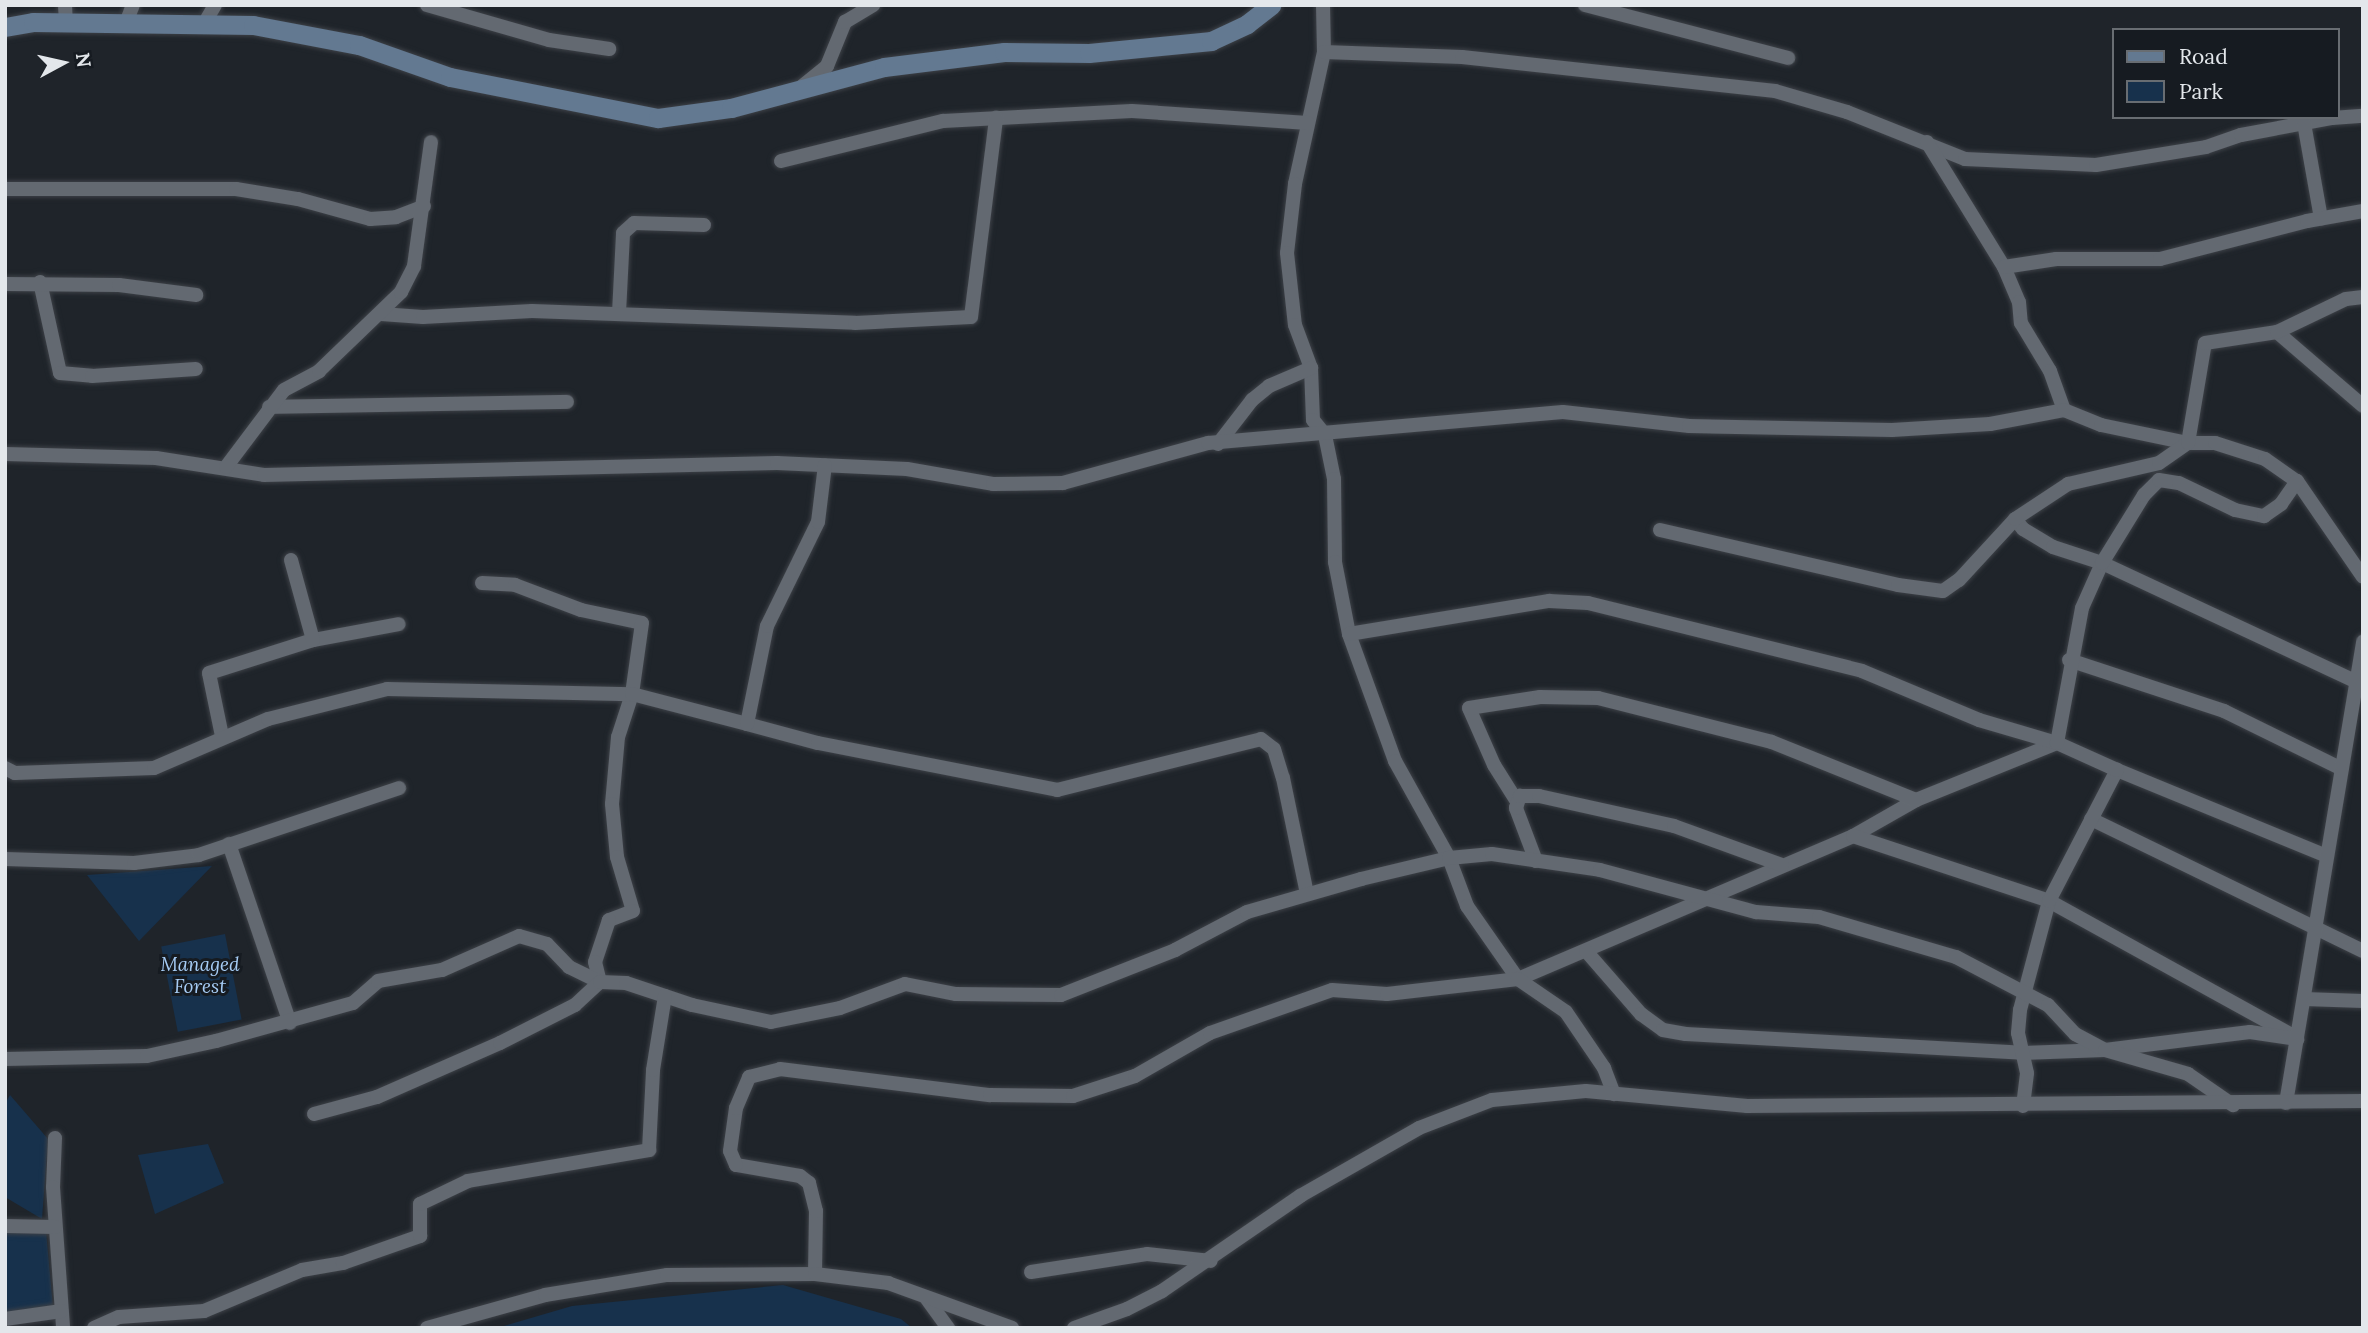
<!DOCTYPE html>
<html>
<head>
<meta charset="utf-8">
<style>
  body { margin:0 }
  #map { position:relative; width:2368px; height:1333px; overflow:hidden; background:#1f242a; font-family:Lora,serif }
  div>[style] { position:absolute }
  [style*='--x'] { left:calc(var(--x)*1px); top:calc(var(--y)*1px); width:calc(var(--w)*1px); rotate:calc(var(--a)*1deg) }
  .green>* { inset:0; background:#17314c; transform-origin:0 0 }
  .roads { filter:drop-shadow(0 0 2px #3d4147) drop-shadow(0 0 2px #3d4147) }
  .street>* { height:14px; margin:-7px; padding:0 7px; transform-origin:7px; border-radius:7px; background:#636971 }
  .secondary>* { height:19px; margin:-9.5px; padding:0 9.5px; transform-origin:9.5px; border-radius:9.5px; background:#637991 }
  span { translate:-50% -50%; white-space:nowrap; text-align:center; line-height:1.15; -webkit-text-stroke:6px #161b21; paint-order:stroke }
  .park-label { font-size:19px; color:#a6ccf5; font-style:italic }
  .frame { position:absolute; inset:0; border:7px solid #e3e7eb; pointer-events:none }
  .legend { position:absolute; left:2112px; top:28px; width:228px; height:91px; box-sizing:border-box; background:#161b21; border:2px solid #686d72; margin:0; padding:9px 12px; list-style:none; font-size:21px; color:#e3e7eb }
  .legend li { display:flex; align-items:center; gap:14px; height:35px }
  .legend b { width:35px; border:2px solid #686d72 }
  .north { position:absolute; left:28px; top:28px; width:70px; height:70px; -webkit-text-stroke:5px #161b21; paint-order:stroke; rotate:82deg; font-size:19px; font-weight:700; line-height:28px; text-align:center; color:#e3e7eb }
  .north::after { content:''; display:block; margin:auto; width:24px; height:32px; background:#e3e7eb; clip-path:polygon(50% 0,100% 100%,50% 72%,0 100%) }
</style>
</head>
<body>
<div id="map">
  <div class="green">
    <i style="clip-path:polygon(212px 866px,139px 941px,87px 875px)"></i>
    <i style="left:225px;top:934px;width:87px;height:65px;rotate:79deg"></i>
    <i style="clip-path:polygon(10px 1095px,48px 1139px,42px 1219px,5px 1197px,5px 1104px)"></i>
    <i style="clip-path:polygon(208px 1144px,224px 1183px,155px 1214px,138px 1155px)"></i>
    <i style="clip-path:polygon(5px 1229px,46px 1231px,53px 1307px,5px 1313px)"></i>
    <i style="clip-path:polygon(783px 1285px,901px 1319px,912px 1328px,497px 1328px,572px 1306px)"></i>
  </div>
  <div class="roads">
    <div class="street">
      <i style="--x:65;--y:5;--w:17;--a:87"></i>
      <i style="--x:427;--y:5;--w:127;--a:16"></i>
      <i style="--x:549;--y:40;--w:61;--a:8.5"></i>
      <i style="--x:1323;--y:5;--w:47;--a:88.8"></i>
      <i style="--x:1324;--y:52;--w:135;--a:102.4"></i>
      <i style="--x:1295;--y:184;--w:69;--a:96.6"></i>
      <i style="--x:1287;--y:253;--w:72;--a:83.7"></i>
      <i style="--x:1295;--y:325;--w:46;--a:69.6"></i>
      <i style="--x:1311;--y:368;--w:52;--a:87.8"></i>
      <i style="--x:1313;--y:420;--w:19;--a:51"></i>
      <i style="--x:1325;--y:435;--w:45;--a:78.4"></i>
      <i style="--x:1334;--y:479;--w:83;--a:89.3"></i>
      <i style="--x:1335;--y:562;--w:73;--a:79"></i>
      <i style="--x:1349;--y:634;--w:135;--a:70.1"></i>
      <i style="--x:1395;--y:761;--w:111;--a:60.9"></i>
      <i style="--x:1449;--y:858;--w:51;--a:69.4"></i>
      <i style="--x:1467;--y:906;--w:89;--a:55.1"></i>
      <i style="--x:1518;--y:979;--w:364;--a:-23.1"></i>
      <i style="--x:1853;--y:836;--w:73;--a:-29.7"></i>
      <i style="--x:1916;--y:800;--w:152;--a:-22"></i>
      <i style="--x:1585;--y:5;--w:210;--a:14.6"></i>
      <i style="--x:126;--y:23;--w:19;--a:-69"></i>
      <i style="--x:204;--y:24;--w:22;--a:-60"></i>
      <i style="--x:1324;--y:52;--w:138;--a:2.1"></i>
      <i style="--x:1462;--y:57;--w:315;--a:6.2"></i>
      <i style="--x:1775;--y:91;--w:75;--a:16.3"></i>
      <i style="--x:1847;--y:112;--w:127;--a:21.7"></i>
      <i style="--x:1965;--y:159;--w:131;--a:2.6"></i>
      <i style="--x:2096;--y:165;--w:111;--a:-9.3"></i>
      <i style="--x:2206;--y:147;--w:37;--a:-19"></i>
      <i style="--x:2241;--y:135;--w:93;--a:-10.6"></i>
      <i style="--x:2332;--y:118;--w:31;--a:-4"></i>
      <i style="--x:800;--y:88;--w:35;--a:-39"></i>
      <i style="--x:827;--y:66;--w:48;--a:-67.8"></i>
      <i style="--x:845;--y:22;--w:33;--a:-31"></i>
      <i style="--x:2304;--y:123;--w:97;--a:79.9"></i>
      <i style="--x:1927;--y:142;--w:147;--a:58.4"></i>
      <i style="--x:2004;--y:267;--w:38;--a:67"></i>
      <i style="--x:2019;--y:302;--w:21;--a:85"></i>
      <i style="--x:2021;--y:323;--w:56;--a:58.9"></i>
      <i style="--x:2050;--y:371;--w:41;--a:70.3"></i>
      <i style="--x:781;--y:161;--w:167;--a:-13.9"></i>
      <i style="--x:943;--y:121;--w:189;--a:-3"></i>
      <i style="--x:1132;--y:111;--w:176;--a:3.9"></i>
      <i style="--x:5;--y:189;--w:231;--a:0"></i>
      <i style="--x:236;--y:189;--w:63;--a:9.2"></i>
      <i style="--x:298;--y:199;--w:75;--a:15.5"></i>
      <i style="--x:370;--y:219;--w:26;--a:-4"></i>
      <i style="--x:396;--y:217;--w:30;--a:-21"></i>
      <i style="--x:2004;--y:267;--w:53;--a:-8.7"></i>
      <i style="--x:2056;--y:259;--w:104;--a:0"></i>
      <i style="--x:2160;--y:259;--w:152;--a:-14.5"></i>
      <i style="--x:2307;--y:221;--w:57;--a:-10.1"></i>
      <i style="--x:40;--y:282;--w:93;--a:77.6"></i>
      <i style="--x:60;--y:373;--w:32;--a:5"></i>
      <i style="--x:92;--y:376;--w:104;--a:-3.9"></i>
      <i style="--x:5;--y:284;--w:114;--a:0.5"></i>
      <i style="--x:119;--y:285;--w:78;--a:7.4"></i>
      <i style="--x:619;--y:313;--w:80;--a:-87.1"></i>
      <i style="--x:623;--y:233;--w:15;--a:-42"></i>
      <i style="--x:634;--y:223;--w:70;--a:1.6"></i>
      <i style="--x:381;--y:314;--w:42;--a:4.1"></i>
      <i style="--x:423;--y:317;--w:109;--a:-3.2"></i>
      <i style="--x:532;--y:311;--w:323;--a:2.1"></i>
      <i style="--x:855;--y:323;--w:116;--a:-3"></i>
      <i style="--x:971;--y:317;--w:201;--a:-82.8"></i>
      <i style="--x:2277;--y:332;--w:113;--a:40.7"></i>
      <i style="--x:269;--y:407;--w:298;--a:-1"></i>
      <i style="--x:1218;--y:444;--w:56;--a:-52.3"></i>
      <i style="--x:1252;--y:400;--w:22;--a:-39"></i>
      <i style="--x:1269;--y:386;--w:46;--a:-23.2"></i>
      <i style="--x:5;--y:454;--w:151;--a:1.5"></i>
      <i style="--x:156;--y:458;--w:109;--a:8.9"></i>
      <i style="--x:264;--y:475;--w:513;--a:-1.34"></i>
      <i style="--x:777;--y:463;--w:130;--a:2.6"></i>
      <i style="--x:907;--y:469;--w:87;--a:9.9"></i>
      <i style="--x:993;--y:484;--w:70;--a:-0.8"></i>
      <i style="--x:1063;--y:483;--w:150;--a:-15.4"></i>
      <i style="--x:1208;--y:443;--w:356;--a:-5"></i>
      <i style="--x:1563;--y:412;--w:127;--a:6.3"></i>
      <i style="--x:1689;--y:426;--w:203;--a:1.1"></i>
      <i style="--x:1892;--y:430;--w:98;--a:-3.5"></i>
      <i style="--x:1990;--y:424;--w:75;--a:-10.7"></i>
      <i style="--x:2064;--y:410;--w:40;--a:22"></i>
      <i style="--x:2101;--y:425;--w:89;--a:11.7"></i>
      <i style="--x:2188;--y:443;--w:27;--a:0"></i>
      <i style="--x:2215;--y:443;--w:52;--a:17.7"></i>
      <i style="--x:2265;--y:459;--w:39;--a:35"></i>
      <i style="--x:2297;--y:481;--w:116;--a:55.5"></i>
      <i style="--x:226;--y:467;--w:96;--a:-53"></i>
      <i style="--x:284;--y:390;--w:40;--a:-28"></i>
      <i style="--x:319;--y:371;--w:114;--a:-43.9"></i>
      <i style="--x:401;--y:292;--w:29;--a:-63"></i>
      <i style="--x:414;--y:266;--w:125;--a:-82.2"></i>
      <i style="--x:2015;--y:519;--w:13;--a:51"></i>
      <i style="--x:2023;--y:529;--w:35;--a:31"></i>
      <i style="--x:2053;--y:547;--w:52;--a:18.1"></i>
      <i style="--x:2102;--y:563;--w:287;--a:25"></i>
      <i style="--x:1660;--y:530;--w:244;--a:13"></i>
      <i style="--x:1898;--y:585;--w:45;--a:7.6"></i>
      <i style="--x:1943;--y:591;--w:19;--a:-35"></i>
      <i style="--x:1959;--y:580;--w:83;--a:-47.4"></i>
      <i style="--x:2015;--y:519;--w:64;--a:-33.4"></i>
      <i style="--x:2068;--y:484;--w:93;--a:-13"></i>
      <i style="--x:2159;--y:463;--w:35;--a:-35"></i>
      <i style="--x:2188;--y:443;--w:101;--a:-80.4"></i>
      <i style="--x:2205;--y:343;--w:73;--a:-8.7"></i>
      <i style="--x:2277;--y:332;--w:76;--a:-25.6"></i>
      <i style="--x:2346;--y:299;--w:17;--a:-7"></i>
      <i style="--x:482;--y:583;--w:33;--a:3"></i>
      <i style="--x:515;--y:585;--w:71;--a:20.7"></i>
      <i style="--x:581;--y:610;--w:62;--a:12"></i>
      <i style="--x:642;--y:623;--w:72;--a:98"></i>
      <i style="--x:632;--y:694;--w:45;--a:108"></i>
      <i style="--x:618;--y:737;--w:67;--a:95.1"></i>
      <i style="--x:612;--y:804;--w:53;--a:84.6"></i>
      <i style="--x:617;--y:857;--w:56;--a:73.5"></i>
      <i style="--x:633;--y:911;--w:26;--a:159"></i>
      <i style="--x:609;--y:920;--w:44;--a:108.4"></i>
      <i style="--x:595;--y:962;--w:21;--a:76"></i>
      <i style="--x:1349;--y:634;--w:203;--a:-9.4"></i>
      <i style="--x:1549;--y:601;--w:39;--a:3"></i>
      <i style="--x:1588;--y:603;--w:282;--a:13.9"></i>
      <i style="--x:1862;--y:671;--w:127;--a:22.7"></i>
      <i style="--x:1979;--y:720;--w:81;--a:16.4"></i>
      <i style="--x:313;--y:640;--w:87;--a:-10.5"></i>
      <i style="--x:2069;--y:660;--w:163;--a:18.2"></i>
      <i style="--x:2224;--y:711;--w:131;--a:26.2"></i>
      <i style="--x:747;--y:724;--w:73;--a:15"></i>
      <i style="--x:818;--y:743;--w:244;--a:11.1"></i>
      <i style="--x:1057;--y:790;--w:210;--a:-14"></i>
      <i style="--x:1261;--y:739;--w:16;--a:38"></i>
      <i style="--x:1274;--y:749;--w:30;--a:73"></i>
      <i style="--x:1283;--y:778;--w:118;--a:78.3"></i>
      <i style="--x:222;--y:736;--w:64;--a:-101.7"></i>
      <i style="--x:209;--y:673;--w:109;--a:-17.6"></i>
      <i style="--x:313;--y:640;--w:83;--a:-105.4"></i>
      <i style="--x:5;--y:768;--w:11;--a:27"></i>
      <i style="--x:15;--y:773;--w:139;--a:-2.1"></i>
      <i style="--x:154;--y:768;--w:124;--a:-23.3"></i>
      <i style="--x:268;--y:719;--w:123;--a:-14.1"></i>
      <i style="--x:387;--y:689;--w:245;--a:1.2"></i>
      <i style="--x:632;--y:694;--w:119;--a:14.6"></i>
      <i style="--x:747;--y:724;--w:100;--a:-78.5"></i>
      <i style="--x:767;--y:626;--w:116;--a:-63.9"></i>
      <i style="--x:818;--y:522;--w:57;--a:-83"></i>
      <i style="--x:2117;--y:770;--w:227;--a:22.3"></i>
      <i style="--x:1516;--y:800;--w:41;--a:-122.2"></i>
      <i style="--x:1494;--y:765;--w:62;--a:-113.7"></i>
      <i style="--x:1469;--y:708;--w:72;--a:-8.8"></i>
      <i style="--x:1540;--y:697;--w:58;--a:1"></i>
      <i style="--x:1598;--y:698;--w:179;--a:14.2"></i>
      <i style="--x:1772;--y:742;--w:155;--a:21.9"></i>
      <i style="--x:2091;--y:819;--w:302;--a:25.9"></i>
      <i style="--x:1853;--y:836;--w:206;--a:18.3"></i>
      <i style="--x:2049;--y:901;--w:275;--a:28.9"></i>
      <i style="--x:229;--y:844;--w:189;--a:71.2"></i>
      <i style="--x:5;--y:859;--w:129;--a:1.8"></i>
      <i style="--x:134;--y:863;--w:65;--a:-7"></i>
      <i style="--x:199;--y:855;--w:211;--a:-18.5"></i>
      <i style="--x:1536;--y:861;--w:57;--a:-110.7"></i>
      <i style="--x:1516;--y:808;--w:13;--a:-72"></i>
      <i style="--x:1520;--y:796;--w:19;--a:0"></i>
      <i style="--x:1539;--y:796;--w:138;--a:12.5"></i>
      <i style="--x:1674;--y:826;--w:115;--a:19.9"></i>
      <i style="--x:1586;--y:951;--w:84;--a:48.9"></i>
      <i style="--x:1641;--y:1014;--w:27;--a:36"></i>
      <i style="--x:1663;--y:1030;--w:23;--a:10"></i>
      <i style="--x:1686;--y:1034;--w:337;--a:3.2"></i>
      <i style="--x:2022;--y:1053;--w:83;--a:-2.1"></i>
      <i style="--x:2105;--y:1050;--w:146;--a:-7.1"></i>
      <i style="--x:2250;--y:1032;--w:48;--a:8.5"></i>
      <i style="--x:2304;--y:999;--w:59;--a:1.9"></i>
      <i style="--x:5;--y:1059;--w:142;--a:-1.2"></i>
      <i style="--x:147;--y:1056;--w:71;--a:-12.3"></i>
      <i style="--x:216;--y:1041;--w:142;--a:-15.5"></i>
      <i style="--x:353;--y:1003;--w:33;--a:-41"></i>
      <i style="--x:378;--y:981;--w:65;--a:-9.8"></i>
      <i style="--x:442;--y:970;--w:84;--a:-23.8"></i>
      <i style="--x:519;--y:936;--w:29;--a:16"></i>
      <i style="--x:547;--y:944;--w:32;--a:46"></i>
      <i style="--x:569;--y:967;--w:34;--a:26"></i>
      <i style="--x:2286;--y:1103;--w:468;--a:-80.5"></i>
      <i style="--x:2023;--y:1106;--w:33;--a:-83"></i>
      <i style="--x:2027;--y:1073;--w:41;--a:-102.7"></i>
      <i style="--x:2018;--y:1033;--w:23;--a:-85"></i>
      <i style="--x:2020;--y:1010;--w:113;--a:-75.1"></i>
      <i style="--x:2049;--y:901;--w:148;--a:-62.6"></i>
      <i style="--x:2117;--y:770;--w:66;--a:-155.8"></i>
      <i style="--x:2057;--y:743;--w:137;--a:-79.5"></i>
      <i style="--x:2082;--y:608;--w:49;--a:-66"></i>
      <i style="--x:2102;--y:563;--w:80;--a:-58.3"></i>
      <i style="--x:2144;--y:495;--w:21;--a:-45"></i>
      <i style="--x:2159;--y:480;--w:20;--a:9"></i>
      <i style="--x:2179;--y:483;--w:62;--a:25.7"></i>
      <i style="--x:2235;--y:510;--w:30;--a:12"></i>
      <i style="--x:2264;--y:516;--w:21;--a:-35"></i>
      <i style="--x:2281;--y:504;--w:28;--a:-55"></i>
      <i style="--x:314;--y:1114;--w:65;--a:-15.1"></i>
      <i style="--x:377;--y:1097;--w:134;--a:-23.7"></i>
      <i style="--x:500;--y:1043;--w:84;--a:-26.9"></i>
      <i style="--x:575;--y:1005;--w:34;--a:-43"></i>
      <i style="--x:600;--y:982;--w:26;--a:2"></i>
      <i style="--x:626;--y:983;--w:70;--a:18.4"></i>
      <i style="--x:692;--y:1005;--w:81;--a:12.1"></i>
      <i style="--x:771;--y:1022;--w:70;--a:-11.5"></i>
      <i style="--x:840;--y:1008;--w:69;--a:-20.3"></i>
      <i style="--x:905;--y:984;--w:52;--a:11.1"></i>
      <i style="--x:956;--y:994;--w:105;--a:0.5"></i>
      <i style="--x:1061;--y:995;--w:123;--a:-21.5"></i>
      <i style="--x:1175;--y:950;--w:81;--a:-27.8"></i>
      <i style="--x:1247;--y:912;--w:119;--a:-16.1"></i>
      <i style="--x:1361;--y:879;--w:90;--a:-13.4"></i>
      <i style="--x:1449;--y:858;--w:43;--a:-5.3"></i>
      <i style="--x:1492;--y:854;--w:109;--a:8.4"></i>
      <i style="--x:1600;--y:870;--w:162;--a:15.1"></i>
      <i style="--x:1756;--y:912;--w:63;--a:4.5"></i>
      <i style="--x:1819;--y:917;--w:143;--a:16.3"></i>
      <i style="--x:1956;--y:957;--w:104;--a:27.6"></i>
      <i style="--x:2048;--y:1005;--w:40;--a:47"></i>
      <i style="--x:2075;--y:1034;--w:34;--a:28"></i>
      <i style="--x:2105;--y:1050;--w:86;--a:16.1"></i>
      <i style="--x:2188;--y:1074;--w:55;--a:34.6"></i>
      <i style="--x:55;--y:1138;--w:49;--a:92.3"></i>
      <i style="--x:53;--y:1187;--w:141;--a:85.9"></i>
      <i style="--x:5;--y:1226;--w:50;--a:1.1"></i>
      <i style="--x:1031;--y:1272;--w:117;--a:-8.8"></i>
      <i style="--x:1147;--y:1254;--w:64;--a:6.2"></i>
      <i style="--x:815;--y:1274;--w:63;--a:-89.1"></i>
      <i style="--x:816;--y:1211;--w:29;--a:-104"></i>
      <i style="--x:809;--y:1183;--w:11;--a:-142"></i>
      <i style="--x:800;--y:1176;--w:65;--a:-170.2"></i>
      <i style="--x:736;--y:1165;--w:15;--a:-113"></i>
      <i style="--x:730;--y:1151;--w:43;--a:-82.1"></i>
      <i style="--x:736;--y:1108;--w:34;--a:-67"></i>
      <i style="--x:749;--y:1077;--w:32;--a:-14"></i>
      <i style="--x:780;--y:1069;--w:212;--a:7.1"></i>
      <i style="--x:990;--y:1095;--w:83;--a:0.7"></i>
      <i style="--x:1073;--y:1096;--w:65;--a:-17.9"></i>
      <i style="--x:1135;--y:1076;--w:86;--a:-29.8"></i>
      <i style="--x:1210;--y:1033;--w:129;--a:-19.4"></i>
      <i style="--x:1332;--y:990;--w:55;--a:4.2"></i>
      <i style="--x:1387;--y:994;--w:132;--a:-6.5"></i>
      <i style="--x:1518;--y:979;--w:58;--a:34.5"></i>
      <i style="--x:1566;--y:1012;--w:68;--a:55.8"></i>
      <i style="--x:1604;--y:1068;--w:28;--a:69"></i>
      <i style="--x:927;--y:1299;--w:36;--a:54"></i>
      <i style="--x:5;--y:1319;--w:57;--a:-8.1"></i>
      <i style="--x:94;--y:1328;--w:27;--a:-24"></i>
      <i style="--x:119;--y:1317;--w:85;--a:-4"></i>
      <i style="--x:204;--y:1311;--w:106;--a:-22.7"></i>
      <i style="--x:302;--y:1270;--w:42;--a:-9.7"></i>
      <i style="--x:343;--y:1263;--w:82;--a:-19.3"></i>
      <i style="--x:420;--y:1236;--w:32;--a:-90"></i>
      <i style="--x:420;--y:1204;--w:53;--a:-25.6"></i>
      <i style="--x:468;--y:1181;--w:184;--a:-9.7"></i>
      <i style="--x:649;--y:1150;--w:80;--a:-87.1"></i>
      <i style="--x:653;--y:1070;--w:75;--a:-80.8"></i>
      <i style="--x:427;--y:1328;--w:123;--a:-15.6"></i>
      <i style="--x:545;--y:1295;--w:124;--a:-9.3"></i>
      <i style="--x:667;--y:1275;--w:148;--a:-0.4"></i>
      <i style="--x:815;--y:1274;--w:74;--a:7"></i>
      <i style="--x:888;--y:1283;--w:132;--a:19.9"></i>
      <i style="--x:1074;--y:1328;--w:56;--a:-19.7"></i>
      <i style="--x:1127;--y:1309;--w:39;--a:-27"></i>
      <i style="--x:1162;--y:1291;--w:168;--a:-34.5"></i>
      <i style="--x:1300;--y:1196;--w:137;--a:-29.7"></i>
      <i style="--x:1419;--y:1128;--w:78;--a:-21"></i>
      <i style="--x:1492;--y:1100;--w:94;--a:-5.5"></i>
      <i style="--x:1586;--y:1091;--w:162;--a:5.3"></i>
      <i style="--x:1747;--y:1106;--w:616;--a:-0.47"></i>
    </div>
    <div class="secondary">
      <i style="--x:5;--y:27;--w:28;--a:-10"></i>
      <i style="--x:33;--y:22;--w:220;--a:0.8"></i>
      <i style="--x:253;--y:25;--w:108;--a:10.7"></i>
      <i style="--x:359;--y:45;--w:96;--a:19.4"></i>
      <i style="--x:450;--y:77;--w:212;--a:11.2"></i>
      <i style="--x:658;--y:118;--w:74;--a:-7.8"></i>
      <i style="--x:731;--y:108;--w:158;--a:-15"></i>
      <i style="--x:884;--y:67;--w:121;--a:-7.1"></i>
      <i style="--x:1004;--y:52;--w:85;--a:0.7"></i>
      <i style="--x:1089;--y:53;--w:123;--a:-5.6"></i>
      <i style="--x:1211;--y:41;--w:40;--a:-25"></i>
      <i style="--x:1247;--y:24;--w:31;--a:-38"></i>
    </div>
  </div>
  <div class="park-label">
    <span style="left:200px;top:976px">Managed<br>Forest</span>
  </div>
  <div class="frame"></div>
  <ul class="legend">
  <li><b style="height:9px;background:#637991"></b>Road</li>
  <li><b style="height:19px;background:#17314c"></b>Park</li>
  </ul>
  <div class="north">N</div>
</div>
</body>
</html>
